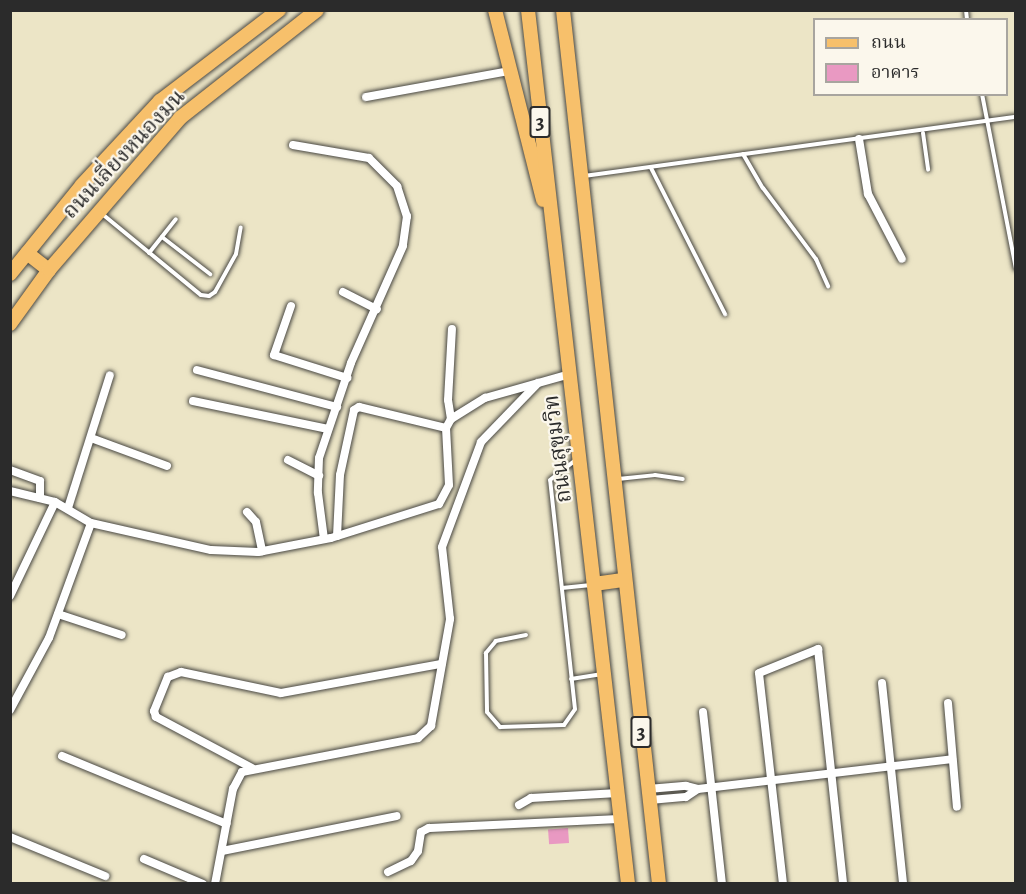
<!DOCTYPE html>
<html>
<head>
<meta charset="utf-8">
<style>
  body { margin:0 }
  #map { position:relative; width:1026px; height:894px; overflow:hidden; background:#ece5c6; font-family:Alegreya,"Noto Serif Thai",serif }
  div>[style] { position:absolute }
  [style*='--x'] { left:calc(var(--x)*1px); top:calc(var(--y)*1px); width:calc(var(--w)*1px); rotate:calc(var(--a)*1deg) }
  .building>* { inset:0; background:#e999c2; transform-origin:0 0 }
  .roads { filter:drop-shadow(0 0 2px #484742) drop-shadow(0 0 2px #484742) }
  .service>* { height:4px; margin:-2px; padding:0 2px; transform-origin:2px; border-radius:2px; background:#fff }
  .minor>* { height:8px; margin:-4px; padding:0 4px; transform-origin:4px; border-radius:4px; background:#fff }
  .primary>* { height:14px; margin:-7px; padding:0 7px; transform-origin:7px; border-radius:7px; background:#f7c06b }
  .trunk>* { height:14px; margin:-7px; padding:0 7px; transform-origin:7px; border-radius:7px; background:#f7c06b }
  span { translate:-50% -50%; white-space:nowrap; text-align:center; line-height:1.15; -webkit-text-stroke:4.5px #fbf7ec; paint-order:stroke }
  .shield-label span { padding:2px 4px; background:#fbf7ec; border:2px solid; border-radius:4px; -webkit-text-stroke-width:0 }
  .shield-label { font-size:21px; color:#2b2b2b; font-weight:700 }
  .street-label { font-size:22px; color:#2b2b2b }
  .frame { position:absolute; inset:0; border:12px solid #2b2b2b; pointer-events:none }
  .legend { position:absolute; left:813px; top:18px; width:195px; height:78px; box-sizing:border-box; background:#fbf7ec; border:2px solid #a8a59f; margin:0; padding:8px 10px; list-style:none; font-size:18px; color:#2b2b2b }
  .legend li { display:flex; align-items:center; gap:12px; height:30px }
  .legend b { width:30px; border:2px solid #a8a59f }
</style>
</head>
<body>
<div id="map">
  <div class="building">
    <i style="left:568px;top:828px;width:15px;height:20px;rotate:86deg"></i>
  </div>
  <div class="roads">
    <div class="service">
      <i style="--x:966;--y:10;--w:10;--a:84"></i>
      <i style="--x:982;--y:94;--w:178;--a:79"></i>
      <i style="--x:923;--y:133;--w:37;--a:82"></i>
      <i style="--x:743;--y:154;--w:39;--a:60"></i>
      <i style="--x:763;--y:188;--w:89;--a:53.3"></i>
      <i style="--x:816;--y:259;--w:30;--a:66"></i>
      <i style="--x:651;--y:168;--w:164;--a:63.1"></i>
      <i style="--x:584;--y:176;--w:436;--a:-7.8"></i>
      <i style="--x:101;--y:213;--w:129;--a:39.4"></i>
      <i style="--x:201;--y:295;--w:8;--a:7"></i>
      <i style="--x:209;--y:296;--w:7;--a:-34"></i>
      <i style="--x:215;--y:292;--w:43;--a:-61.1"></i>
      <i style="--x:236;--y:254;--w:27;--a:-80"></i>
      <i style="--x:162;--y:237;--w:61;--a:37.6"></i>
      <i style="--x:149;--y:253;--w:43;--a:-51.5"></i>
      <i style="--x:618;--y:479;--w:37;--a:-6"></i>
      <i style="--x:655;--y:475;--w:28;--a:8"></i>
      <i style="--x:562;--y:588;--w:29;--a:-6"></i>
      <i style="--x:526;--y:635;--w:31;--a:169"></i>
      <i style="--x:496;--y:641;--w:16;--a:130"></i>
      <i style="--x:486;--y:653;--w:59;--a:89"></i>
      <i style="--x:487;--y:712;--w:20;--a:49"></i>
      <i style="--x:500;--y:727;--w:64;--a:-1.8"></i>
      <i style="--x:564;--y:725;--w:19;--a:-55"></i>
      <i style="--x:575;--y:709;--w:230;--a:-96.2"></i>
      <i style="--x:550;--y:480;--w:34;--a:-38"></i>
      <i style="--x:571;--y:679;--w:30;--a:-9"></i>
    </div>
    <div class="minor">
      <i style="--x:366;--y:97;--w:145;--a:-10.3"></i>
      <i style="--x:859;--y:139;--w:56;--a:80.7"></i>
      <i style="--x:868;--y:194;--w:73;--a:62.4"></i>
      <i style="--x:293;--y:145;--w:77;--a:9.7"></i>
      <i style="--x:369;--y:158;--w:40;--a:45"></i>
      <i style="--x:397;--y:186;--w:32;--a:72"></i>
      <i style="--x:407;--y:216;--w:30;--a:98"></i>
      <i style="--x:403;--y:246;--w:128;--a:114"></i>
      <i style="--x:351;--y:363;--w:100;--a:108.6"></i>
      <i style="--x:319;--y:458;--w:35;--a:92"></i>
      <i style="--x:318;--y:493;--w:46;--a:82.6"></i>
      <i style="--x:343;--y:292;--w:38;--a:27"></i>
      <i style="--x:291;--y:306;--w:52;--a:109.1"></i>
      <i style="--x:274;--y:355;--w:77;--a:17.5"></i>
      <i style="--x:197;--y:370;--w:145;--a:14.8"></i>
      <i style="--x:193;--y:401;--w:138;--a:11.7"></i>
      <i style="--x:451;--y:419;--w:19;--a:-99"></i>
      <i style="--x:448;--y:400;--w:71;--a:-86.8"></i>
      <i style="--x:91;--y:438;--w:81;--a:20.2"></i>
      <i style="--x:288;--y:460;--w:35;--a:27"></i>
      <i style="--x:10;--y:470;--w:32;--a:20"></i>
      <i style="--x:40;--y:481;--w:17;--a:90"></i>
      <i style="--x:10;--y:491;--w:46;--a:13.7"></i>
      <i style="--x:55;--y:502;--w:42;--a:30.3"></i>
      <i style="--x:91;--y:523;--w:123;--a:12.7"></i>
      <i style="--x:211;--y:550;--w:47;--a:2.4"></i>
      <i style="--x:258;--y:552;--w:74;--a:-10.9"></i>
      <i style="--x:331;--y:538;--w:113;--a:-17.5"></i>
      <i style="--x:439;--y:504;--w:21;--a:-62"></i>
      <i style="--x:449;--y:485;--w:57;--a:-93"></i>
      <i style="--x:446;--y:428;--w:10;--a:-61"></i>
      <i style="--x:451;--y:419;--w:40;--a:-32"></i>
      <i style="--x:485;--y:398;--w:88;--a:-15.8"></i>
      <i style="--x:68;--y:508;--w:139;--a:-72.5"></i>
      <i style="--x:247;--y:512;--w:13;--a:48"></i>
      <i style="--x:256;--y:522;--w:30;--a:78"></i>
      <i style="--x:337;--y:536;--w:61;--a:-87.2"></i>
      <i style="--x:340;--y:475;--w:66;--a:-77.8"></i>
      <i style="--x:354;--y:410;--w:6;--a:-31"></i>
      <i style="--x:359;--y:407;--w:89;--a:13.6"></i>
      <i style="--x:10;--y:596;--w:104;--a:-64.4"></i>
      <i style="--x:58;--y:614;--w:67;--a:18.2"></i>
      <i style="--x:882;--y:683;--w:202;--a:84"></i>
      <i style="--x:948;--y:703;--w:104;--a:85.1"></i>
      <i style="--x:10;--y:710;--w:82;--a:-61.6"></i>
      <i style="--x:49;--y:638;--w:122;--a:-69.9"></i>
      <i style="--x:703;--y:712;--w:173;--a:83.7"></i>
      <i style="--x:62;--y:756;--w:178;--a:22.4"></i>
      <i style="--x:252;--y:768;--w:109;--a:-152"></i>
      <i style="--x:156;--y:717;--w:6;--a:-108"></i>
      <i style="--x:154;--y:711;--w:37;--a:-68"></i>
      <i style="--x:168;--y:677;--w:14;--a:-21"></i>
      <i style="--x:181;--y:672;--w:102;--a:11.9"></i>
      <i style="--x:281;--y:693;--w:163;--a:-10.3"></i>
      <i style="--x:648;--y:789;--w:38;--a:-5"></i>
      <i style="--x:686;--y:786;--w:12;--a:14"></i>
      <i style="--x:698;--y:789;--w:256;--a:-6.7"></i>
      <i style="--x:650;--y:800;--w:36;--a:-5"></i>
      <i style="--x:686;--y:797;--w:14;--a:-34"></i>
      <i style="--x:519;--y:805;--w:14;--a:-30"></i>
      <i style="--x:531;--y:798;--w:87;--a:-3.3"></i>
      <i style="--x:10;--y:837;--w:103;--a:22.3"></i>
      <i style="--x:222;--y:851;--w:178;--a:-11.3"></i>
      <i style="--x:144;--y:859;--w:64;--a:23"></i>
      <i style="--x:388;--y:872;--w:25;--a:-26"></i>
      <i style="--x:411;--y:861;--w:12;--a:-55"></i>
      <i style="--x:418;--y:851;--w:19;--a:-81"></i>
      <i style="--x:421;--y:832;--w:9;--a:-27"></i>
      <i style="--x:429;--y:828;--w:191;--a:-2.7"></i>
      <i style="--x:215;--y:884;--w:97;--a:-79.3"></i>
      <i style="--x:233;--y:789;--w:19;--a:-62"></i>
      <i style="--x:242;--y:772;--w:179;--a:-10.9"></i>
      <i style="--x:418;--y:738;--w:18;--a:-43"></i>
      <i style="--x:431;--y:726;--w:109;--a:-79.9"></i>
      <i style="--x:450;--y:619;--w:72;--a:-96.3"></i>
      <i style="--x:442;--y:547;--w:112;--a:-69.6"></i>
      <i style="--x:481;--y:442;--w:82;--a:-46"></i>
      <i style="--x:783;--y:884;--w:212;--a:-96.5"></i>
      <i style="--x:759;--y:673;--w:64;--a:-22.1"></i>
      <i style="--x:818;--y:649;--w:236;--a:83.9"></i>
    </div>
    <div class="primary">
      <i style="--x:495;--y:10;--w:196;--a:75.8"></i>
      <i style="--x:528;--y:10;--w:880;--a:83.47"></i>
      <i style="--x:563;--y:10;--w:879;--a:83.73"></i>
      <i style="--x:594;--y:584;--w:29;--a:-8"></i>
    </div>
    <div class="trunk">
      <i style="--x:27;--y:253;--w:28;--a:38"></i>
      <i style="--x:10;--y:274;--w:114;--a:-51"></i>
      <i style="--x:82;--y:185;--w:115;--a:-47.1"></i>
      <i style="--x:160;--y:101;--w:150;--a:-37.4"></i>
      <i style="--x:10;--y:324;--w:67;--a:-54.2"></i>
      <i style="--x:49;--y:270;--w:201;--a:-49.2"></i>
      <i style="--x:180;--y:118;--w:174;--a:-38.2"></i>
    </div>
  </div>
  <div class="shield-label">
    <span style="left:540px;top:122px">3</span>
    <span style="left:641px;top:732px">3</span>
  </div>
  <div class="street-label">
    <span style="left:124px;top:154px;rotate:-47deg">ถนนเลี่ยงหนองมน</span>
    <span style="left:558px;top:449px;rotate:-97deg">ถนนสุขุมวิท</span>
  </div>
  <div class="frame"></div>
  <ul class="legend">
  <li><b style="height:8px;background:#f7c06b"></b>ถนน</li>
  <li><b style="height:16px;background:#e999c2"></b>อาคาร</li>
  </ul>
</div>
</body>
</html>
